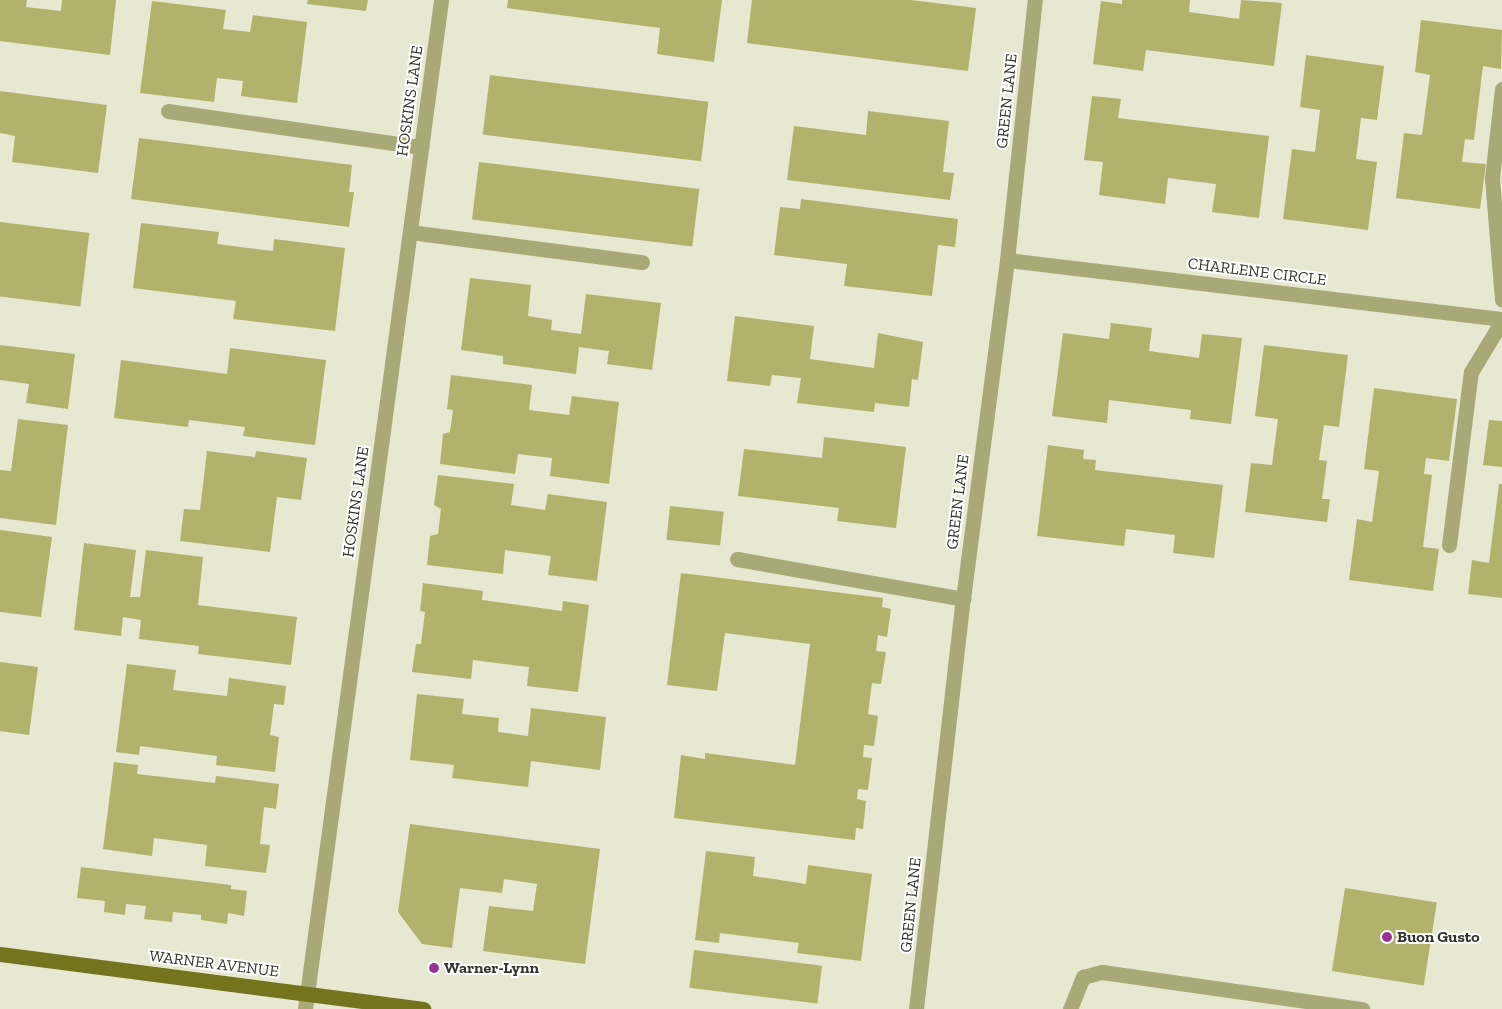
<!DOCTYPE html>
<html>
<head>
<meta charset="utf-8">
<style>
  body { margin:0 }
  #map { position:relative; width:1502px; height:1009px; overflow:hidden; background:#e7e8d2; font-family:"Zilla Slab",serif }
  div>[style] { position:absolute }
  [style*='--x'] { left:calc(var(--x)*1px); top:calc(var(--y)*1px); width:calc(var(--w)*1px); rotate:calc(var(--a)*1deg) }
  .building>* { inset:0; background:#b1b26b; transform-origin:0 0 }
  .lane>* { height:15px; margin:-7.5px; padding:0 7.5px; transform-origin:7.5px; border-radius:7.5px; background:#a8a976 }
  .street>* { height:15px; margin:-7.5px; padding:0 7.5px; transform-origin:7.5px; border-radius:7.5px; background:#a8a976 }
  .primary>* { height:15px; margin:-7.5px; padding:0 7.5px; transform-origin:7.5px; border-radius:7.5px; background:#74731e }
  .dots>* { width:14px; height:14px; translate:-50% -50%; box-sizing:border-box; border:2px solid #fff; border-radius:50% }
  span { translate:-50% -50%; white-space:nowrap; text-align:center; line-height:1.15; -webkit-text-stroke:4px #fff; paint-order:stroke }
  .street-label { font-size:16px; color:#34342c }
  .poi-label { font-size:16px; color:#34342c; font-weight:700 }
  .left { translate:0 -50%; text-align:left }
</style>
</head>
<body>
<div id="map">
  <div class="building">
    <i style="clip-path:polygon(0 0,27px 0,26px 7px,61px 11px,62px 0,116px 0,110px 55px,0 41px)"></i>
    <i style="clip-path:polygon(308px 0,368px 0,366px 11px,307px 4px)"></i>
    <i style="clip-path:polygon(508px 0,722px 0,714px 62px,657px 54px,660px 28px,507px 8px)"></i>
    <i style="clip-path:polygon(752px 0,911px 0,976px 8px,968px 71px,747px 43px)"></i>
    <i style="clip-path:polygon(1122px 0,1190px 0,1189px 12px,1239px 19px,1241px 0,1282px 3px,1274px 66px,1146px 50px,1143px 71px,1093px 64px,1101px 1px,1122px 4px)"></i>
    <i style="clip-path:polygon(152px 1px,226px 10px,223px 29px,250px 32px,253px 15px,307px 22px,297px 103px,241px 96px,243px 81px,217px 78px,214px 102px,140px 93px)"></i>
    <i style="clip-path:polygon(1421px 20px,1502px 30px,1501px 69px,1483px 66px,1474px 140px,1465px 139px,1462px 162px,1486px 164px,1480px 209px,1396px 198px,1404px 133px,1422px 135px,1430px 75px,1415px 72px)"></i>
    <i style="clip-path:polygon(1306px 55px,1384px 66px,1377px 120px,1361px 118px,1356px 159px,1377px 162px,1368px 230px,1283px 219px,1292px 149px,1315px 152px,1320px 110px,1300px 107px)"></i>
    <i style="left:490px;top:75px;width:220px;height:60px;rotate:7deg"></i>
    <i style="clip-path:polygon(0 91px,107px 105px,98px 173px,12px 162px,15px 136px,0 133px)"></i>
    <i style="clip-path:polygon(1092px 96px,1121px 99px,1118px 118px,1269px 136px,1259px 218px,1212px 212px,1216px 184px,1168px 178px,1165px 204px,1099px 195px,1103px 162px,1084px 160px)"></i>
    <i style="clip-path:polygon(868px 111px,949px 121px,943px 172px,954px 173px,950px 200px,787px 180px,794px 126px,866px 135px)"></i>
    <i style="clip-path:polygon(139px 138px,352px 165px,349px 192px,354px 192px,349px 227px,131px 199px)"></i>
    <i style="left:479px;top:162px;width:222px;height:58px;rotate:7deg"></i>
    <i style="clip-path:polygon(801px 199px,958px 219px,955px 247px,938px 245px,932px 296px,844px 286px,847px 264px,774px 255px,780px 207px,800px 209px)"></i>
    <i style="left:0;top:222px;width:90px;height:74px;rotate:7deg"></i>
    <i style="clip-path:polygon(141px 223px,219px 232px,217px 244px,273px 251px,274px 239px,345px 248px,335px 331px,233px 319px,236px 301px,133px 288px)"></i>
    <i style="clip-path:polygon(470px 278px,531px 285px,528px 316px,552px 320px,551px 330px,581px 334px,586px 294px,661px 303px,652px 370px,607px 364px,609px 351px,579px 347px,576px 374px,503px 364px,503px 356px,461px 350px)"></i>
    <i style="clip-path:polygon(735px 316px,814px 326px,810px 359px,874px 368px,878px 333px,923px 342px,918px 380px,912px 379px,909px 407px,875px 403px,874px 412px,797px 403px,801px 378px,772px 375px,770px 386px,727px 381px)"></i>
    <i style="clip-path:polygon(1111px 323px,1152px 328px,1149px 351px,1199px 358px,1202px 334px,1242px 338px,1231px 424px,1190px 419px,1191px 410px,1109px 400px,1107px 423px,1052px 416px,1063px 333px,1109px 339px)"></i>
    <i style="clip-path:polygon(0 345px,75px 354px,68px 409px,26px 403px,29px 384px,0 380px)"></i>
    <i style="clip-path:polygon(1264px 345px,1348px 355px,1339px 427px,1324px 425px,1319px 460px,1327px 461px,1322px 499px,1330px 499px,1327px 522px,1245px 512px,1251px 463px,1272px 465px,1278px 419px,1255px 416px)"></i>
    <i style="clip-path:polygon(230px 348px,326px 360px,315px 445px,243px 436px,245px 427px,189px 420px,188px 427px,114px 418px,121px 360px,227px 374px)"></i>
    <i style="clip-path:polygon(451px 375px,532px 385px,529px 410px,569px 415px,572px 396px,619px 402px,609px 484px,550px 476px,552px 458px,518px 454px,515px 474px,440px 464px,443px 434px,450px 432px,453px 410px,447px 409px)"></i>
    <i style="clip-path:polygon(1374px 388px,1457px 399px,1449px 461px,1426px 458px,1424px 474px,1432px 475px,1423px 547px,1439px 549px,1433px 591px,1349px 580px,1357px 519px,1372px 522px,1379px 471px,1364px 469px)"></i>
    <i style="clip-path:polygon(18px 419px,68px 425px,56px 525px,0 518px,0 470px,11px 471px)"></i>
    <i style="clip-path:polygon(1489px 420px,1502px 421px,1502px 467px,1483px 465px)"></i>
    <i style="clip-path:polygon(824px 437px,906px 447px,896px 528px,837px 521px,839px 508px,738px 496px,744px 449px,822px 458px)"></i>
    <i style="clip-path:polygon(1048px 445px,1084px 450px,1083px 459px,1096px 460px,1095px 470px,1223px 485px,1214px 558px,1173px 553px,1175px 535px,1126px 529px,1124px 546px,1037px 536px)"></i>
    <i style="clip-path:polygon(207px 451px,255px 457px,256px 451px,307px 458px,301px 500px,277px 497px,270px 552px,180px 541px,184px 509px,200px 510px)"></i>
    <i style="clip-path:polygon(438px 475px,514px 484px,511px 505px,545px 510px,548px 494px,607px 502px,597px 581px,548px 575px,551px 556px,505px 550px,503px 574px,427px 565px,430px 536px,438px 534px,441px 509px,434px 505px)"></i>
    <i style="clip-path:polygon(1499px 484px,1502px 484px,1502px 598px,1468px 594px,1472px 560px,1489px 563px)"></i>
    <i style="left:670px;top:506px;width:54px;height:34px;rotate:6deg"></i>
    <i style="clip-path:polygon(0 530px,52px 537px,41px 617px,0 612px)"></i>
    <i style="clip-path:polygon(84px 543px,136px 550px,130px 597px,140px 597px,146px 550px,203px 557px,198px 605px,297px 617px,291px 665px,198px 654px,199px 646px,139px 639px,141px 620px,123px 617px,121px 636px,74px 630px)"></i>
    <i style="clip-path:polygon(681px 573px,883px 598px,882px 607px,891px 609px,887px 637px,878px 635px,876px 651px,886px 652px,881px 684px,872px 683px,868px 714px,878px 716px,874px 746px,864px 745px,863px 757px,872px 758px,868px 790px,858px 789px,857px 799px,866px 801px,863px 829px,856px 828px,855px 840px,674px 818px,681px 755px,705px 759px,705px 753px,795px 765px,810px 644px,725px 633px,717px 691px,667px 685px)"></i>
    <i style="clip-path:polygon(423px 583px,483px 591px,482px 600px,562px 611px,563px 601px,589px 605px,578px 692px,527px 686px,529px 667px,473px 660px,471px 679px,412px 672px,416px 644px,421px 644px,425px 612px,420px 611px)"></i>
    <i style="clip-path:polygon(0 662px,38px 667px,29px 735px,0 731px)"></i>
    <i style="clip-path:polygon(127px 664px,176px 670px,173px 690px,227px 696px,229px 678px,286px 686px,284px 705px,274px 704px,270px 735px,279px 737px,275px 772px,216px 765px,217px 756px,140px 746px,139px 755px,116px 752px)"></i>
    <i style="clip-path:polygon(417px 694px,464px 699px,462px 714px,499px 718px,498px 732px,528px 736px,531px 708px,606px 717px,600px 770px,531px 761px,528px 787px,452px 778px,454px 765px,410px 760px)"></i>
    <i style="clip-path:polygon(114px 762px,138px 765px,137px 774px,215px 783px,216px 776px,279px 784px,276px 809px,264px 807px,260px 844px,270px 845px,266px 873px,205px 866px,207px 845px,154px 838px,152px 856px,103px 849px)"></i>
    <i style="clip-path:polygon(410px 824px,600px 849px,585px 964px,483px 951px,489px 906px,533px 911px,537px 884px,504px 879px,502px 893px,460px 888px,452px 948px,422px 944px,398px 912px)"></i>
    <i style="clip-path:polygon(706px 851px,755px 857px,753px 876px,806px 884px,808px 865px,872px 874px,861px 961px,797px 953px,799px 943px,720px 933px,719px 943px,695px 940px)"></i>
    <i style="clip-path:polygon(81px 867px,231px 885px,231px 889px,247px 891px,244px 916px,228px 913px,227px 924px,201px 920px,201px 915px,173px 912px,172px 922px,144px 919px,146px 906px,126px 904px,125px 915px,104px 912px,105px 901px,77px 898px)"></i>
    <i style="left:1345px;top:888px;width:93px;height:84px;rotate:9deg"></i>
    <i style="left:694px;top:950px;width:129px;height:38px;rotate:7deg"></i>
  </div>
  <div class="lane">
    <i style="--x:1502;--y:89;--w:90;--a:96.4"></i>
    <i style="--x:1492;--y:178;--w:122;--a:85.3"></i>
    <i style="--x:168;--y:111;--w:256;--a:8.1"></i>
    <i style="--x:410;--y:232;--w:234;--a:7.4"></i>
    <i style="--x:1449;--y:545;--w:174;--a:-82.8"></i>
    <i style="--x:1471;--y:372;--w:60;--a:-58.7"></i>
    <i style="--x:737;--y:559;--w:230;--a:10"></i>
    <i style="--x:1070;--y:1009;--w:35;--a:-68"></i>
    <i style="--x:1083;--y:977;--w:20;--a:-15"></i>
    <i style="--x:1102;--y:972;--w:263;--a:8.1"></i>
  </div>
  <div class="street">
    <i style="--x:1007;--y:260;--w:499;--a:6.8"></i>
    <i style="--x:305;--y:1009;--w:1018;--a:-82.32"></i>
    <i style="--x:916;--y:1009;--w:413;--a:-83.5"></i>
    <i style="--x:963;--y:599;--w:342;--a:-82.6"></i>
    <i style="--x:1007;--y:260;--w:262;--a:-83.9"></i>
  </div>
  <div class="primary">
    <i style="--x:0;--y:954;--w:427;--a:7.4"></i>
  </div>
  <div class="dots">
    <i style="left:1387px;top:937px;background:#983296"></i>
    <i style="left:434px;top:968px;background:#983296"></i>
  </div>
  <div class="street-label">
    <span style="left:410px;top:101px;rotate:-82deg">HOSKINS LANE</span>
    <span style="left:1007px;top:101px;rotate:-84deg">GREEN LANE</span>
    <span style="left:1257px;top:272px;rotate:7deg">CHARLENE CIRCLE</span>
    <span style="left:356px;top:502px;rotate:-82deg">HOSKINS LANE</span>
    <span style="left:958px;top:502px;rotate:-83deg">GREEN LANE</span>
    <span style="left:911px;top:905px;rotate:-84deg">GREEN LANE</span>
    <span style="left:214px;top:964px;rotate:7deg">WARNER AVENUE</span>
  </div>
  <div class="poi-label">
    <span class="left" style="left:1397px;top:937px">Buon Gusto</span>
    <span class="left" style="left:444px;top:968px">Warner-Lynn</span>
  </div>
</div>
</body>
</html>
